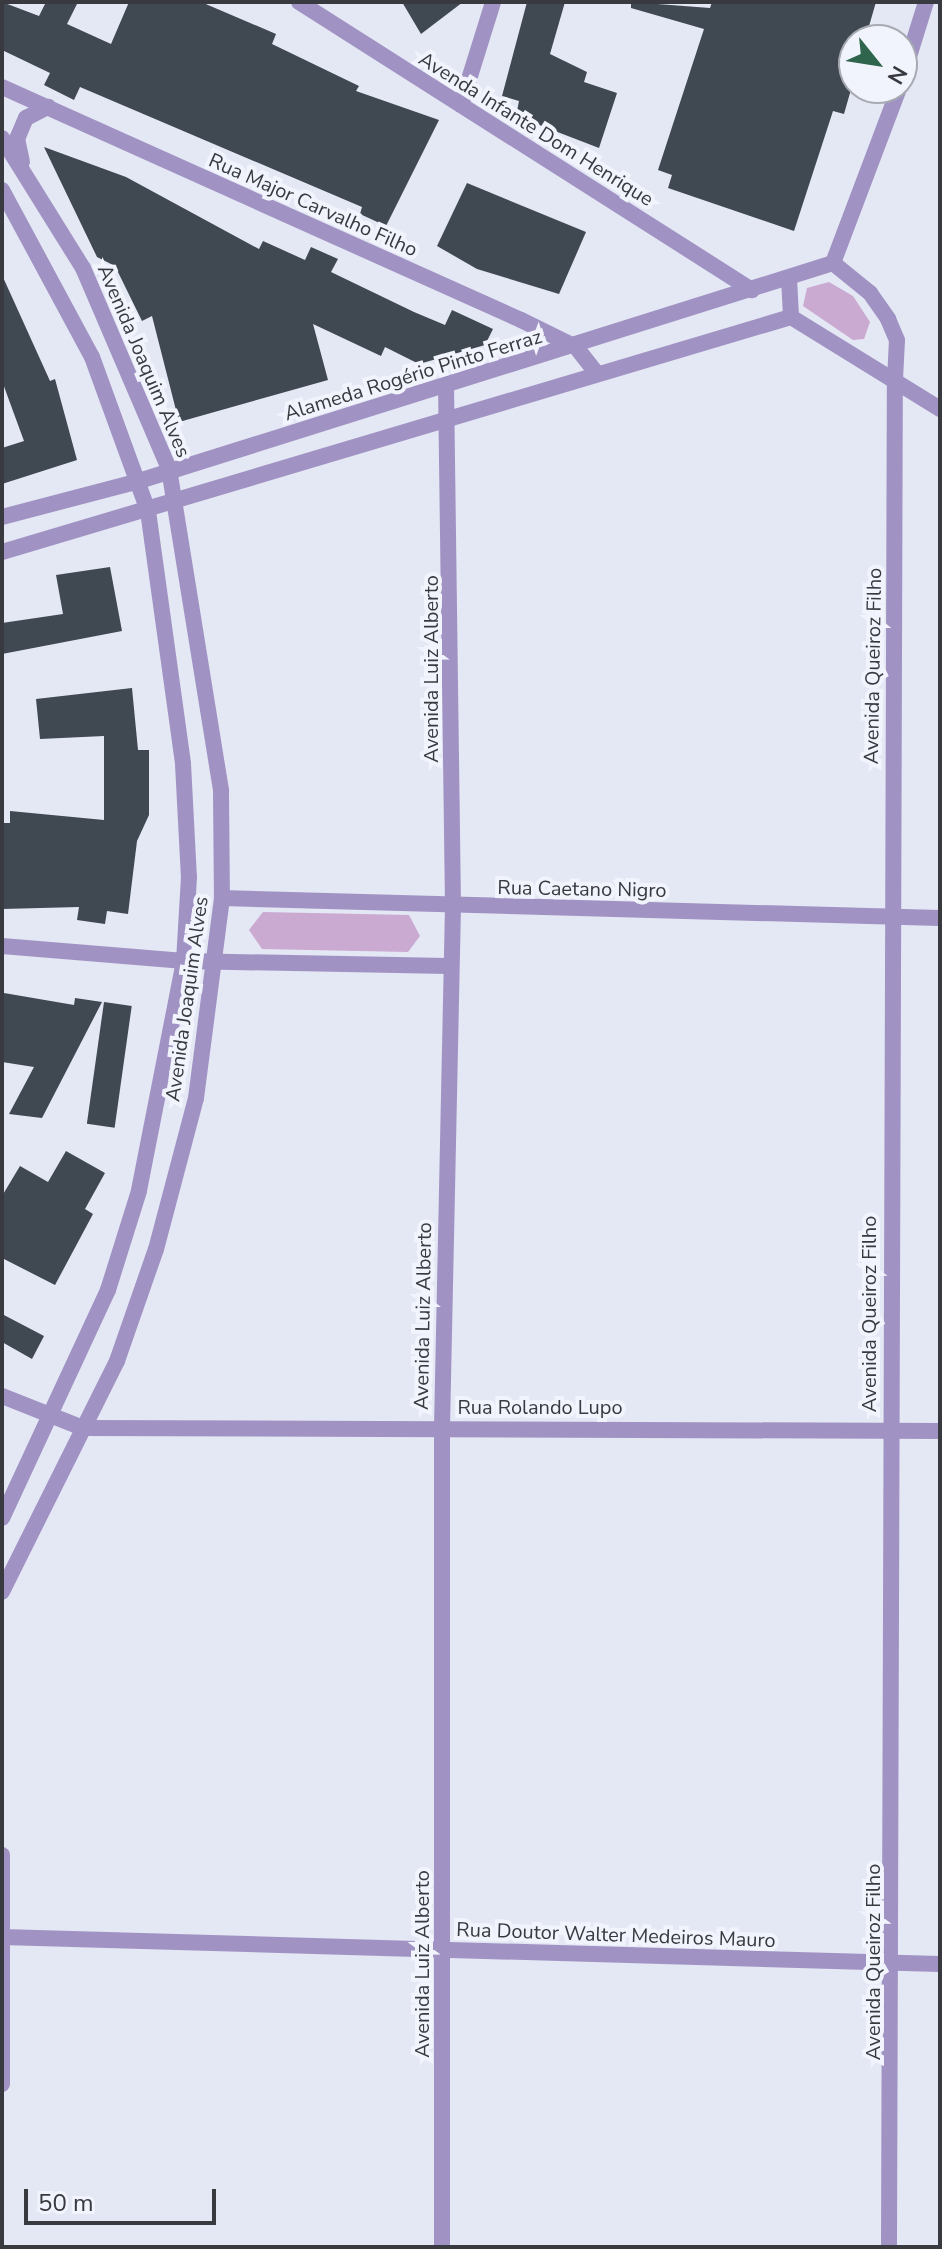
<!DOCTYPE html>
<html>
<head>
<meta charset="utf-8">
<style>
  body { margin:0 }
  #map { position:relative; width:942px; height:2249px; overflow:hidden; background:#e4e7f4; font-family:"Nunito Sans",sans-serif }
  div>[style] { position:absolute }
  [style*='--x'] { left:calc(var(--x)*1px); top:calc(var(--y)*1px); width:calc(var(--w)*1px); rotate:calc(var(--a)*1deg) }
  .green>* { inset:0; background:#caaad1 }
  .building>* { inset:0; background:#404851; transform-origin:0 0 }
  .minor>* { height:16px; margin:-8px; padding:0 8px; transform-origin:8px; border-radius:8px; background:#a093c3 }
  .tertiary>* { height:16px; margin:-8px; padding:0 8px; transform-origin:8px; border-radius:8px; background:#a093c3 }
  span { translate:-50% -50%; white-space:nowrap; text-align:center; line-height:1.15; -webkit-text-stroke:8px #f2f4fd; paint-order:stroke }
  .street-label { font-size:20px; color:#393a40 }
  .frame { position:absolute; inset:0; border:4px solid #393a40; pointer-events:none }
  .north { position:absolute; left:838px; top:24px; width:80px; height:80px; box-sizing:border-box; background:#f2f4fd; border:2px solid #a8aab1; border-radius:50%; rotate:120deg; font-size:22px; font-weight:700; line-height:32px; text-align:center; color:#393a40 }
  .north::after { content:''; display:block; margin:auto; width:28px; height:36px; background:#2e654c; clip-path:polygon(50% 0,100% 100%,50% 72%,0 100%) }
  .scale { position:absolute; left:24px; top:2189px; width:192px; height:36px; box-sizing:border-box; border:4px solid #393a40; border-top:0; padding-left:10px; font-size:24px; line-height:28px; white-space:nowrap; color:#393a40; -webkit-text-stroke:6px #f2f4fd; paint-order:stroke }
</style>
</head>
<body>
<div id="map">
  <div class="green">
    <i style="clip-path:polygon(829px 282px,853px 296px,870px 322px,864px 339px,853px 340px,803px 306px,807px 288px)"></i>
    <i style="clip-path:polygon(263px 912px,409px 915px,420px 936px,408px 952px,262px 949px,249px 930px)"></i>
  </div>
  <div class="building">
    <i style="clip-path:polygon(2px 2px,39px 16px,46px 2px,78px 2px,67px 24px,111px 44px,129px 2px,201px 2px,276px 34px,272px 44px,359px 86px,356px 91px,439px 120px,386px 226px,360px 214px,362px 207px,80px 87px,74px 100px,44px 85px,50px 73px,2px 50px)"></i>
    <i style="clip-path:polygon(402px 2px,463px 2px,421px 34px)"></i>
    <i style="clip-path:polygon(527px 2px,565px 2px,550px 54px,587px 72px,584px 82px,617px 93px,599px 148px,516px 116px,519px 101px,502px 96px)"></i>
    <i style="clip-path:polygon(631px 2px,710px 8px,712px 2px,876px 2px,865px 40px,854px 40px,854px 79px,844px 114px,833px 111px,794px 231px,668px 188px,672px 175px,658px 170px,704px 29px,631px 8px)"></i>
    <i style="clip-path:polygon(44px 147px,126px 177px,259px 249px,263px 241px,305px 260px,311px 247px,338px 259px,331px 272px,414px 312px,445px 325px,452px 310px,493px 329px,485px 345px,419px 364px,385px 347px,381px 356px,313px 324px,328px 380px,179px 422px,152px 316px,142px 321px,115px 266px,97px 257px)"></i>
    <i style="clip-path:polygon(467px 183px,586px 232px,559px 294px,477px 269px,437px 246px)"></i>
    <i style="clip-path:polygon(2px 275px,50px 381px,55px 379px,77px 460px,2px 484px,2px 448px,24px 441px,2px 381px)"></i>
    <i style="clip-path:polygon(110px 567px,122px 631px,2px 654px,2px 623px,63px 614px,56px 575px)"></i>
    <i style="clip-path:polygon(132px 688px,138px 750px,149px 750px,149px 815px,137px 841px,128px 914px,107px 911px,105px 924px,77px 920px,79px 907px,2px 909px,2px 823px,10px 823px,10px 811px,104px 820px,104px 736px,40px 739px,36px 699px)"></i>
    <i style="clip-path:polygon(4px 993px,74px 1005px,75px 998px,102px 1002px,42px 1118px,9px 1114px,34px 1067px,2px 1062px)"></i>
    <i style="left:104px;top:1002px;width:28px;height:123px;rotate:8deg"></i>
    <i style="clip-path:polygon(66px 1151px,105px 1173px,85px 1209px,93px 1214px,55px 1285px,2px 1258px,2px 1196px,20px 1166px,48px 1182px)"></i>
    <i style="clip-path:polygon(2px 1314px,44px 1336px,32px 1359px,2px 1342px)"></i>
  </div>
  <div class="minor">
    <i style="--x:299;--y:2;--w:537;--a:32.45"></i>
    <i style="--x:902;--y:79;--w:81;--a:-72.7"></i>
    <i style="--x:2;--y:87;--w:569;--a:24.18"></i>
    <i style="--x:521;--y:320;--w:61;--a:26.1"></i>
    <i style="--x:576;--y:347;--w:34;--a:52"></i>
    <i style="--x:461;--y:105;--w:108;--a:-72.7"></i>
    <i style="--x:2;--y:138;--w:153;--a:58.1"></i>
    <i style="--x:83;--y:268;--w:219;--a:66.8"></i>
    <i style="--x:169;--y:469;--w:326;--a:80.8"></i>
    <i style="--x:221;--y:791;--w:107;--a:89.5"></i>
    <i style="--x:222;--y:898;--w:202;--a:97.4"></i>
    <i style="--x:196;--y:1098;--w:156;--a:104.8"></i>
    <i style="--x:156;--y:1249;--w:119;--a:109.2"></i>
    <i style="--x:117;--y:1361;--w:258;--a:116.5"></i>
    <i style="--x:22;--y:162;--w:24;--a:-102"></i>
    <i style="--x:17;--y:139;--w:23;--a:-67"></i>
    <i style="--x:26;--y:118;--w:25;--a:-27"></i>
    <i style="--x:2;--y:190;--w:190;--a:61.7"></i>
    <i style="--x:92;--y:357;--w:164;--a:70"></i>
    <i style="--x:148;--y:511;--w:255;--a:82.1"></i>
    <i style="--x:183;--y:764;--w:113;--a:87"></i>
    <i style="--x:189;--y:877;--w:84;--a:93.4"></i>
    <i style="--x:184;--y:961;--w:234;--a:101.1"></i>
    <i style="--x:139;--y:1191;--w:104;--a:107.4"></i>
    <i style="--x:108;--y:1290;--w:251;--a:114.9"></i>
    <i style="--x:833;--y:263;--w:187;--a:-69.3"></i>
    <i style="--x:222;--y:898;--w:718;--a:1.6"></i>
    <i style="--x:2;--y:946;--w:183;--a:4.7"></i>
    <i style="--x:184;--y:961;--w:264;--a:1.1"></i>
    <i style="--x:2;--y:1396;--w:87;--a:21.6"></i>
    <i style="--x:83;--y:1428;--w:857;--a:0.2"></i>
    <i style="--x:2;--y:1855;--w:229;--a:90"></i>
    <i style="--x:2;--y:1937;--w:938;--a:1.65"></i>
    <i style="--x:442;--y:2247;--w:820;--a:-90"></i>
    <i style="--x:442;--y:1427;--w:521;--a:-88.79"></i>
    <i style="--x:453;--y:906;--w:520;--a:-90.77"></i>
    <i style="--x:889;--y:2247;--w:1867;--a:-89.82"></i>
  </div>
  <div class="tertiary">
    <i style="--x:789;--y:278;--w:39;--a:87"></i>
    <i style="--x:791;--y:317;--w:175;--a:31.7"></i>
    <i style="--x:2;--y:517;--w:142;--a:-14.7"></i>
    <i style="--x:139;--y:481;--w:727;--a:-17.44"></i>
    <i style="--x:833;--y:263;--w:48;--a:39"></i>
    <i style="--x:870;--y:293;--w:32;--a:55"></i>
    <i style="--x:888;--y:319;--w:23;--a:67"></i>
    <i style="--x:897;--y:340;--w:40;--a:92.9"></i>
    <i style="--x:2;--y:552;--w:823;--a:-16.59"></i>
  </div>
  <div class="street-label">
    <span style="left:536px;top:129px;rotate:32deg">Avenda Infante Dom Henrique</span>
    <span style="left:313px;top:205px;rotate:24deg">Rua Major Carvalho Filho</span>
    <span style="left:144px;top:361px;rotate:67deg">Avenida Joaquim Alves</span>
    <span style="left:413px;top:375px;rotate:-17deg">Alameda Rogério Pinto Ferraz</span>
    <span style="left:873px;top:666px;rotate:-89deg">Avenida Queiroz Filho</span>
    <span style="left:431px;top:669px;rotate:-90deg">Avenida Luiz Alberto</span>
    <span style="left:582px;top:889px;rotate:1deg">Rua Caetano Nigro</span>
    <span style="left:187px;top:999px;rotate:-82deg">Avenida Joaquim Alves</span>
    <span style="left:869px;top:1314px;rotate:-90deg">Avenida Queiroz Filho</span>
    <span style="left:423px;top:1316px;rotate:-89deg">Avenida Luiz Alberto</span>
    <span style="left:540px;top:1407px">Rua Rolando Lupo</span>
    <span style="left:616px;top:1935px;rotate:2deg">Rua Doutor Walter Medeiros Mauro</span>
    <span style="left:873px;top:1962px;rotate:-90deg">Avenida Queiroz Filho</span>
    <span style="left:422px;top:1964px;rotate:-90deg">Avenida Luiz Alberto</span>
  </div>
  <div class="frame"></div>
  <div class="north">N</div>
  <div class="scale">50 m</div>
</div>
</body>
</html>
